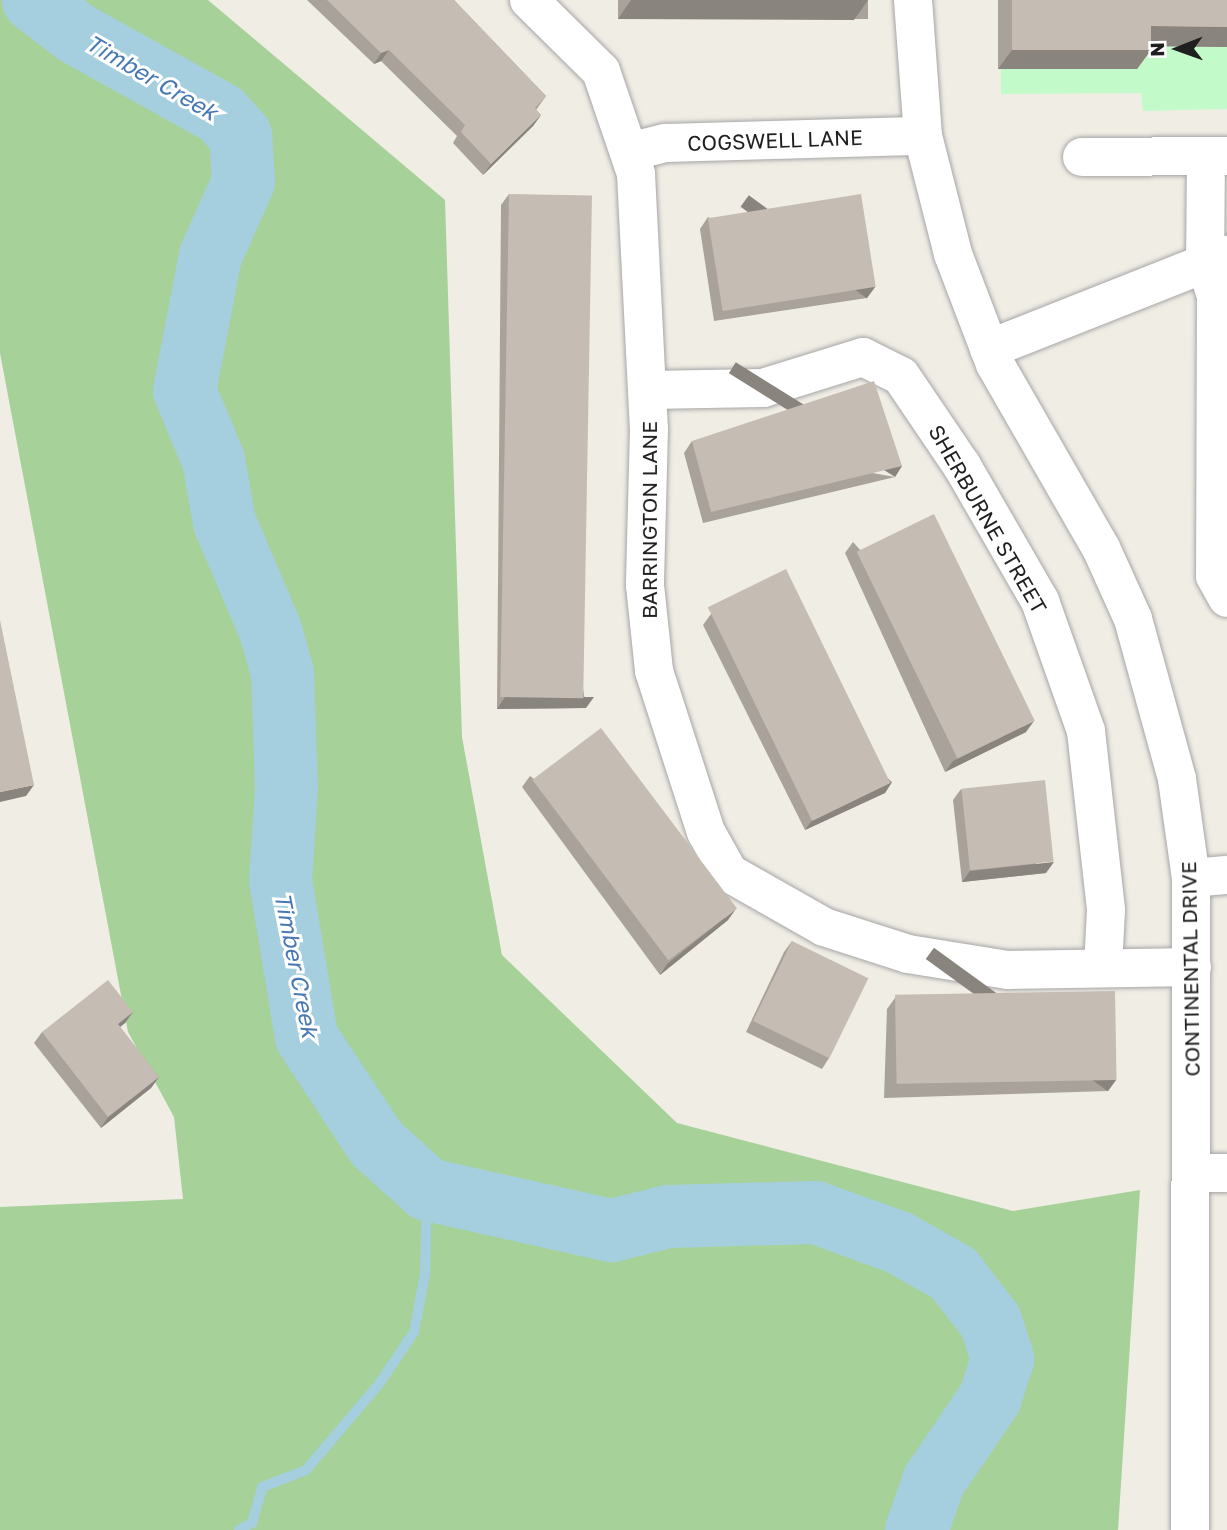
<!DOCTYPE html>
<html>
<head>
<meta charset="utf-8">
<style>
  body { margin:0 }
  #map { position:relative; width:1227px; height:1530px; overflow:hidden; background:#f0ede5; font-family:"Golos Text",sans-serif }
  div>[style] { position:absolute }
  [style*='--x'] { left:calc(var(--x)*1px); top:calc(var(--y)*1px); width:calc(var(--w)*1px); rotate:calc(var(--a)*1deg) }
  .forest>* { inset:0; background:#a6d199 }
  .park>* { inset:0; background:#c2fbc9 }
  .stream>* { height:10px; margin:-5px; padding:0 5px; transform-origin:5px; border-radius:5px; background:#a5cfdf }
  .river>* { height:63px; margin:-31.5px; padding:0 31.5px; transform-origin:31.5px; border-radius:31.5px; background:#a5cfdf }
  .roads { filter:drop-shadow(0 0 2px #a6a6a6) drop-shadow(0 0 2px #a6a6a6) }
  .minor>* { height:38px; margin:-19px; padding:0 19px; transform-origin:19px; border-radius:19px; background:#fff }
  .wall>* { inset:0; background:#a9a29b; transform-origin:0 0 }
  .shaded-wall>* { inset:0; background:#8a847e; transform-origin:0 0 }
  .building>* { inset:0; background:#c5bcb4; transform-origin:0 0 }
  span { translate:-50% -50%; white-space:nowrap; text-align:center; line-height:1.15; -webkit-text-stroke:6px #fff; paint-order:stroke }
  .street-label { font-size:21px; color:#1f1f1f }
  .water-label { font-size:23px; color:#4878b3; font-style:italic }
  .north { position:absolute; left:1143px; top:14px; width:70px; height:70px; -webkit-text-stroke:5px #fff; paint-order:stroke; rotate:269deg; font-size:19px; font-weight:700; line-height:28px; text-align:center; color:#1f1f1f }
  .north::after { content:''; display:block; margin:auto; width:24px; height:32px; background:#1f1f1f; clip-path:polygon(50% 0,100% 100%,50% 72%,0 100%) }
</style>
</head>
<body>
<div id="map">
  <div class="forest">
    <i style="clip-path:polygon(0 0,208px 0,445px 200px,462px 737px,502px 955px,677px 1123px,1013px 1211px,1140px 1190px,1118px 1530px,0 1530px,0 1207px,183px 1199px,174px 1117px,128px 1032px,0 353px)"></i>
  </div>
  <div class="park">
    <i style="clip-path:polygon(1000px 0,1227px 0,1227px 109px,1143px 111px,1141px 93px,1001px 94px)"></i>
  </div>
  <div class="stream">
    <i style="--x:239;--y:1530;--w:15;--a:-28"></i>
    <i style="--x:252;--y:1523;--w:37;--a:-74"></i>
    <i style="--x:262;--y:1487;--w:47;--a:-21.1"></i>
    <i style="--x:306;--y:1470;--w:113;--a:-49.7"></i>
    <i style="--x:379;--y:1384;--w:63;--a:-56.1"></i>
    <i style="--x:414;--y:1332;--w:59;--a:-79.3"></i>
    <i style="--x:425;--y:1274;--w:85;--a:-88.7"></i>
  </div>
  <div class="river">
    <i style="--x:33;--y:0;--w:54;--a:37.5"></i>
    <i style="--x:76;--y:33;--w:165;--a:29.1"></i>
    <i style="--x:220;--y:113;--w:30;--a:48"></i>
    <i style="--x:240;--y:135;--w:46;--a:86.3"></i>
    <i style="--x:243;--y:181;--w:81;--a:114"></i>
    <i style="--x:210;--y:255;--w:137;--a:100.9"></i>
    <i style="--x:184;--y:390;--w:76;--a:67.5"></i>
    <i style="--x:213;--y:460;--w:63;--a:79.9"></i>
    <i style="--x:224;--y:522;--w:117;--a:66.9"></i>
    <i style="--x:270;--y:630;--w:45;--a:74.4"></i>
    <i style="--x:282;--y:673;--w:114;--a:88"></i>
    <i style="--x:286;--y:787;--w:93;--a:93.7"></i>
    <i style="--x:280;--y:880;--w:159;--a:80.6"></i>
    <i style="--x:306;--y:1037;--w:127;--a:56.6"></i>
    <i style="--x:376;--y:1143;--w:69;--a:42"></i>
    <i style="--x:427;--y:1189;--w:189;--a:12.6"></i>
    <i style="--x:611;--y:1230;--w:59;--a:-13.8"></i>
    <i style="--x:668;--y:1216;--w:147;--a:-1.6"></i>
    <i style="--x:815;--y:1212;--w:88;--a:19.9"></i>
    <i style="--x:898;--y:1242;--w:63;--a:29.4"></i>
    <i style="--x:953;--y:1273;--w:61;--a:52.4"></i>
    <i style="--x:990;--y:1321;--w:40;--a:72"></i>
    <i style="--x:1002;--y:1359;--w:40;--a:108"></i>
    <i style="--x:990;--y:1397;--w:102;--a:124.2"></i>
    <i style="--x:933;--y:1481;--w:52;--a:109.1"></i>
  </div>
  <div class="roads">
    <div class="minor">
      <i style="--x:529;--y:0;--w:101;--a:44.6"></i>
      <i style="--x:601;--y:71;--w:109;--a:71.2"></i>
      <i style="--x:636;--y:174;--w:255;--a:87.1"></i>
      <i style="--x:649;--y:429;--w:156;--a:91.5"></i>
      <i style="--x:645;--y:585;--w:86;--a:84"></i>
      <i style="--x:654;--y:671;--w:169;--a:72.1"></i>
      <i style="--x:706;--y:832;--w:47;--a:60.7"></i>
      <i style="--x:729;--y:873;--w:109;--a:29.6"></i>
      <i style="--x:824;--y:927;--w:88;--a:17.8"></i>
      <i style="--x:908;--y:954;--w:101;--a:9.1"></i>
      <i style="--x:1008;--y:970;--w:184;--a:-0.9"></i>
      <i style="--x:913;--y:0;--w:136;--a:85.8"></i>
      <i style="--x:923;--y:136;--w:122;--a:75.7"></i>
      <i style="--x:953;--y:254;--w:118;--a:69.1"></i>
      <i style="--x:995;--y:364;--w:212;--a:60.1"></i>
      <i style="--x:1101;--y:548;--w:78;--a:65.7"></i>
      <i style="--x:1133;--y:619;--w:166;--a:74.6"></i>
      <i style="--x:1177;--y:779;--w:100;--a:82"></i>
      <i style="--x:1191;--y:878;--w:652;--a:90.09"></i>
      <i style="--x:629;--y:152;--w:38;--a:-14"></i>
      <i style="--x:666;--y:143;--w:257;--a:-1.6"></i>
      <i style="--x:1206;--y:156;--w:106;--a:90.5"></i>
      <i style="--x:1205;--y:262;--w:35;--a:72"></i>
      <i style="--x:1216;--y:295;--w:281;--a:90.2"></i>
      <i style="--x:1215;--y:576;--w:25;--a:61"></i>
      <i style="--x:1082;--y:157;--w:145;--a:-0.4"></i>
      <i style="--x:989;--y:349;--w:256;--a:-21.6"></i>
      <i style="--x:648;--y:390;--w:115;--a:-1"></i>
      <i style="--x:763;--y:388;--w:105;--a:-17.2"></i>
      <i style="--x:863;--y:357;--w:42;--a:26.6"></i>
      <i style="--x:901;--y:376;--w:109;--a:55.9"></i>
      <i style="--x:962;--y:466;--w:156;--a:60"></i>
      <i style="--x:1040;--y:601;--w:138;--a:70.5"></i>
      <i style="--x:1086;--y:731;--w:180;--a:83.6"></i>
      <i style="--x:1106;--y:910;--w:58;--a:93"></i>
      <i style="--x:1191;--y:878;--w:36;--a:-5"></i>
      <i style="--x:1192;--y:1173;--w:35;--a:0"></i>
    </div>
  </div>
  <div class="wall">
    <i style="clip-path:polygon(307px 0,454px 0,546px 96px,536px 110px,541px 115px,533px 126px,483px 175px,453px 143px,457px 136px,381px 61px,374px 64px)"></i>
    <i style="left:618px;top:0;width:250px;height:19px"></i>
    <i style="clip-path:polygon(998px 0,1227px 0,1227px 47px,1151px 46px,1151px 50px,1137px 69px,998px 69px)"></i>
    <i style="clip-path:polygon(509px 194px,586px 708px,497px 709px,501px 205px)"></i>
    <i style="clip-path:polygon(708px 217px,875px 287px,867px 298px,714px 321px,700px 229px)"></i>
    <i style="clip-path:polygon(692px 441px,895px 477px,703px 523px,684px 453px)"></i>
    <i style="clip-path:polygon(853px 542px,1026px 732px,945px 772px,845px 553px)"></i>
    <i style="clip-path:polygon(711px 614px,892px 782px,885px 793px,805px 830px,703px 625px)"></i>
    <i style="clip-path:polygon(530px 776px,728px 920px,660px 975px,522px 787px)"></i>
    <i style="clip-path:polygon(961px 789px,1046px 873px,962px 882px,953px 800px)"></i>
    <i style="clip-path:polygon(792px 941px,829px 1058px,822px 1069px,746px 1032px,784px 952px)"></i>
    <i style="clip-path:polygon(895px 998px,1116px 1080px,1108px 1091px,884px 1098px,887px 1009px)"></i>
    <i style="clip-path:polygon(133px 1012px,125px 1023px,120px 1027px,159px 1077px,151px 1088px,101px 1128px,34px 1043px,42px 1032px)"></i>
  </div>
  <div class="shaded-wall">
    <i style="clip-path:polygon(631px 0,868px 0,854px 20px,618px 19px)"></i>
    <i style="clip-path:polygon(1151px 26px,1227px 27px,1227px 47px,1137px 46px)"></i>
    <i style="clip-path:polygon(389px 50px,381px 61px,374px 64px,381px 53px)"></i>
    <i style="clip-path:polygon(1012px 50px,1151px 50px,1137px 69px,998px 69px)"></i>
    <i style="clip-path:polygon(541px 115px,533px 126px,483px 175px,491px 164px)"></i>
    <i style="left:875px;top:287px;width:14px;height:156px;rotate:126deg"></i>
    <i style="left:902px;top:466px;width:13px;height:196px;rotate:122deg"></i>
    <i style="clip-path:polygon(505px 697px,594px 697px,586px 708px,497px 709px)"></i>
    <i style="clip-path:polygon(1034px 721px,1026px 732px,945px 772px,953px 761px)"></i>
    <i style="clip-path:polygon(892px 782px,885px 793px,805px 830px,813px 819px)"></i>
    <i style="clip-path:polygon(34px 785px,26px 796px,0 802px,0 792px)"></i>
    <i style="clip-path:polygon(1054px 862px,1046px 873px,962px 882px,970px 871px)"></i>
    <i style="clip-path:polygon(736px 909px,728px 920px,660px 975px,667px 964px)"></i>
    <i style="clip-path:polygon(133px 1012px,125px 1023px,110px 1035px,118px 1024px)"></i>
    <i style="clip-path:polygon(159px 1077px,151px 1088px,101px 1128px,108px 1117px)"></i>
    <i style="left:1116px;top:1080px;width:14px;height:225px;rotate:126deg"></i>
  </div>
  <div class="building">
    <i style="clip-path:polygon(327px 0,454px 0,546px 96px,535px 108px,541px 115px,491px 164px,461px 132px,465px 125px,389px 50px,381px 53px)"></i>
    <i style="clip-path:polygon(1012px 0,1227px 0,1227px 27px,1151px 26px,1151px 50px,1012px 50px)"></i>
    <i style="left:509px;top:194px;width:83px;height:503px;rotate:1deg"></i>
    <i style="left:861px;top:194px;width:94px;height:155px;rotate:81deg"></i>
    <i style="clip-path:polygon(874px 381px,902px 466px,711px 512px,692px 441px)"></i>
    <i style="left:934px;top:514px;width:230px;height:86px;rotate:64deg"></i>
    <i style="left:786px;top:569px;width:238px;height:87px;rotate:64deg"></i>
    <i style="clip-path:polygon(0 620px,34px 785px,0 792px)"></i>
    <i style="left:601px;top:728px;width:226px;height:86px;rotate:53deg"></i>
    <i style="left:1045px;top:780px;width:82px;height:84px;rotate:84deg"></i>
    <i style="left:792px;top:941px;width:85px;height:89px;rotate:26deg"></i>
    <i style="clip-path:polygon(108px 980px,133px 1012px,118px 1024px,159px 1077px,108px 1117px,42px 1032px)"></i>
    <i style="left:1115px;top:991px;width:89px;height:220px;rotate:89deg"></i>
  </div>
  <div class="street-label">
    <span style="left:775px;top:140px;rotate:-2deg">COGSWELL LANE</span>
    <span style="left:988px;top:519px;rotate:60deg">SHERBURNE STREET</span>
    <span style="left:649px;top:520px;rotate:-90deg">BARRINGTON LANE</span>
    <span style="left:1190px;top:969px;rotate:-91deg">CONTINENTAL DRIVE</span>
  </div>
  <div class="water-label">
    <span style="left:152px;top:77px;rotate:30deg">Timber Creek</span>
    <span style="left:297px;top:965px;rotate:79deg">Timber Creek</span>
  </div>
  <div class="north">N</div>
</div>
</body>
</html>
